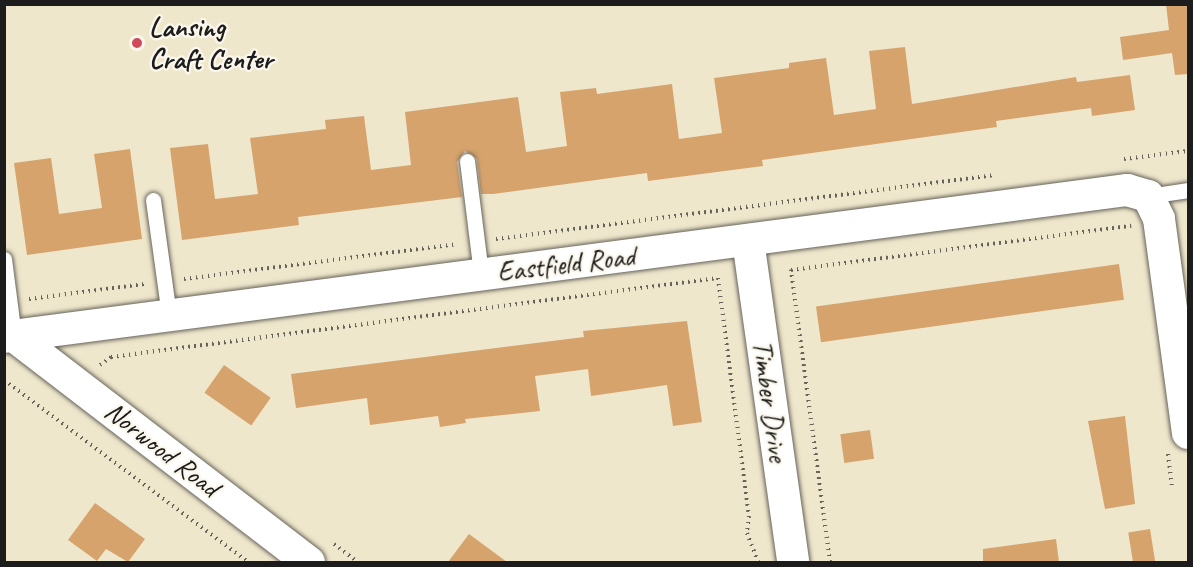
<!DOCTYPE html>
<html>
<head>
<meta charset="utf-8">
<style>
  body { margin:0 }
  #map { position:relative; width:1193px; height:567px; overflow:hidden; background:#efe7cc; font-family:Caveat,sans-serif }
  div>[style] { position:absolute }
  [style*='--x'] { left:calc(var(--x)*1px); top:calc(var(--y)*1px); width:calc(var(--w)*1px); rotate:calc(var(--a)*1deg) }
  .building>* { inset:0; background:#d6a36d; transform-origin:0 0 }
  .path>* { height:4px; margin-top:-2px; transform-origin:0; background:repeating-linear-gradient(90deg,#66635a 0 1.5px,transparent 0 6px) }
  .roads { filter:drop-shadow(0 0 2px #66635a) drop-shadow(0 0 2px #66635a) }
  .lane>* { height:15px; margin:-7.5px; padding:0 7.5px; transform-origin:7.5px; border-radius:7.5px; background:#fff }
  .street>* { height:32px; margin:-16px; padding:0 16px; transform-origin:16px; border-radius:16px; background:#fff }
  .dots>* { width:16px; height:16px; translate:-50% -50%; box-sizing:border-box; border:3px solid #fbf7ec; border-radius:50% }
  span { translate:-50% -50%; white-space:nowrap; text-align:center; line-height:1.15; -webkit-text-stroke:4.5px #fbf7ec; paint-order:stroke }
  .poi-label { font-size:28px; color:#1c1c1c; font-weight:700 }
  .left { translate:0 -50%; text-align:left }
  .street-label { font-size:28px; color:#1c1c1c }
  .frame { position:absolute; inset:0; border:6px solid #1c1c1c; pointer-events:none }
</style>
</head>
<body>
<div id="map">
  <div class="building">
    <i style="clip-path:polygon(1166px 4px,1188px 4px,1188px 74px,1175px 75px,1172px 53px,1123px 60px,1120px 37px,1169px 30px)"></i>
    <i style="clip-path:polygon(905px 47px,912px 104px,1076px 77px,1077px 82px,1130px 75px,1135px 110px,1092px 116px,1091px 108px,996px 121px,997px 127px,762px 160px,763px 166px,648px 181px,647px 173px,493px 194px,481px 194px,477px 159px,465px 151px,457px 162px,462px 197px,298px 217px,299px 225px,182px 240px,170px 148px,208px 144px,215px 199px,258px 194px,250px 138px,326px 129px,325px 120px,364px 116px,371px 170px,411px 165px,405px 112px,518px 97px,526px 152px,567px 146px,560px 92px,596px 88px,597px 94px,672px 84px,679px 139px,722px 133px,714px 78px,789px 68px,789px 63px,826px 58px,834px 115px,876px 109px,869px 51px)"></i>
    <i style="clip-path:polygon(130px 149px,142px 239px,27px 255px,14px 163px,51px 158px,59px 214px,102px 208px,94px 154px)"></i>
    <i style="left:1119px;top:264px;width:36px;height:306px;rotate:82deg"></i>
    <i style="clip-path:polygon(687px 321px,702px 422px,673px 426px,667px 385px,591px 396px,588px 369px,535px 376px,540px 411px,465px 419px,466px 423px,440px 427px,438px 416px,370px 425px,367px 398px,296px 408px,291px 374px,584px 337px,583px 331px)"></i>
    <i style="left:224px;top:365px;width:57px;height:34px;rotate:35deg"></i>
    <i style="clip-path:polygon(1125px 416px,1135px 504px,1105px 509px,1088px 421px)"></i>
    <i style="left:870px;top:430px;width:29px;height:30px;rotate:82deg"></i>
    <i style="clip-path:polygon(95px 503px,145px 539px,128px 562px,106px 549px,97px 561px,68px 540px)"></i>
    <i style="left:1150px;top:529px;width:33px;height:22px;rotate:81deg"></i>
    <i style="clip-path:polygon(469px 534px,507px 562px,448px 562px)"></i>
    <i style="clip-path:polygon(1056px 539px,1059px 562px,983px 562px,983px 549px)"></i>
  </div>
  <div class="path">
    <i style="--x:1124;--y:159;--w:64;--a:-7.1"></i>
    <i style="--x:496;--y:239;--w:503;--a:-7.31"></i>
    <i style="--x:184;--y:279;--w:274;--a:-7.3"></i>
    <i style="--x:29;--y:299;--w:116;--a:-7.4"></i>
    <i style="--x:100;--y:365;--w:14;--a:-36"></i>
    <i style="--x:111;--y:357;--w:612;--a:-7.42"></i>
    <i style="--x:718;--y:278;--w:240;--a:82.6"></i>
    <i style="--x:749;--y:516;--w:17;--a:97"></i>
    <i style="--x:747;--y:533;--w:31;--a:69"></i>
    <i style="--x:4;--y:380;--w:304;--a:36.7"></i>
    <i style="--x:1168;--y:454;--w:35;--a:83"></i>
    <i style="--x:334;--y:544;--w:30;--a:37"></i>
    <i style="--x:830;--y:562;--w:295;--a:-97.6"></i>
    <i style="--x:791;--y:270;--w:343;--a:-7.4"></i>
  </div>
  <div class="roads">
    <div class="lane">
      <i style="--x:467;--y:161;--w:114;--a:82.9"></i>
      <i style="--x:1148;--y:196;--w:40;--a:-8.5"></i>
      <i style="--x:153;--y:200;--w:116;--a:82.1"></i>
      <i style="--x:4;--y:259;--w:78;--a:82.6"></i>
    </div>
    <div class="street">
      <i style="--x:748;--y:240;--w:325;--a:82"></i>
      <i style="--x:14;--y:336;--w:372;--a:37.5"></i>
      <i style="--x:4;--y:337;--w:1133;--a:-7.46"></i>
      <i style="--x:1127;--y:190;--w:22;--a:16"></i>
      <i style="--x:1148;--y:196;--w:25;--a:64"></i>
      <i style="--x:1159;--y:219;--w:216;--a:82.3"></i>
    </div>
  </div>
  <div class="dots">
    <i style="left:137px;top:43px;background:#d1495b"></i>
  </div>
  <div class="poi-label">
    <span class="left" style="left:149px;top:43px">Lansing<br>Craft Center</span>
  </div>
  <div class="street-label">
    <span style="left:566px;top:264px;rotate:-7deg">Eastfield Road</span>
    <span style="left:770px;top:401px;rotate:82deg">Timber Drive</span>
    <span style="left:162px;top:449px;rotate:38deg">Norwood Road</span>
  </div>
  <div class="frame"></div>
</div>
</body>
</html>
